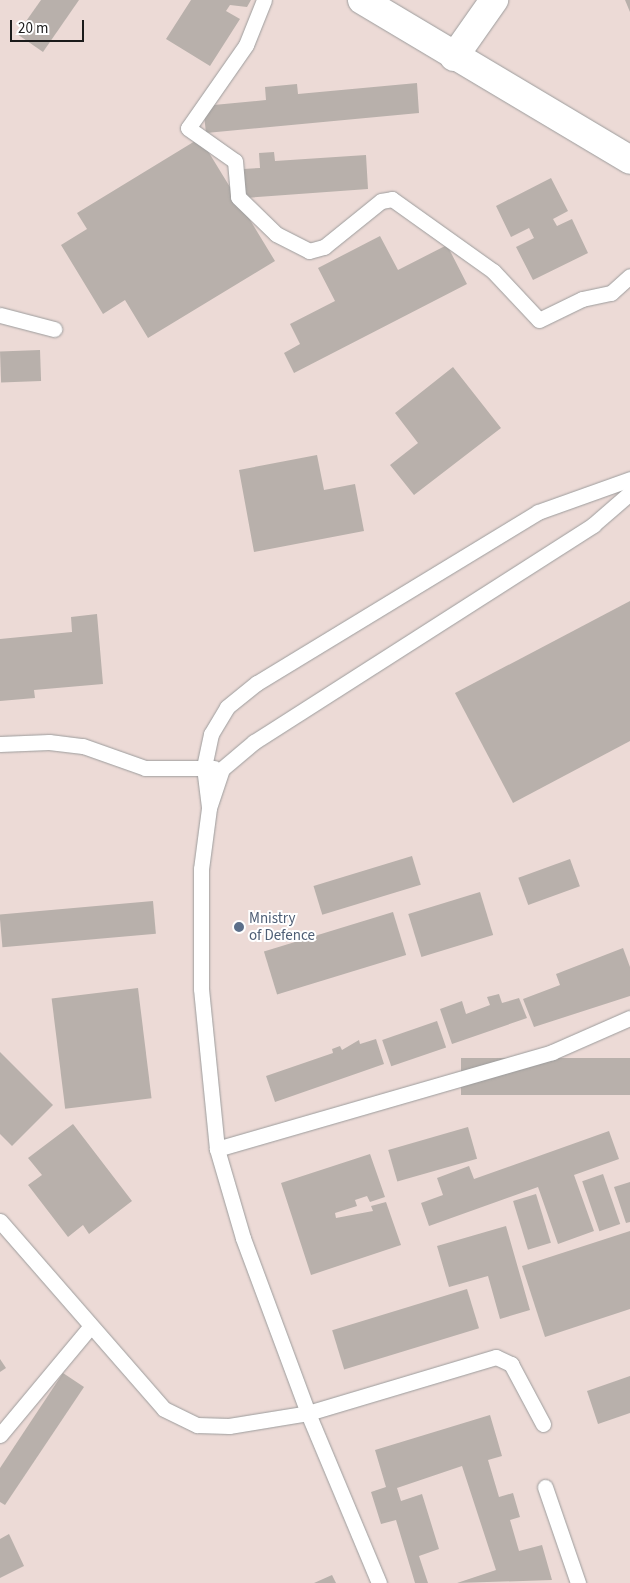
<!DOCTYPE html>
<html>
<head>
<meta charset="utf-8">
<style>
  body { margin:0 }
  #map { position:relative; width:630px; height:1583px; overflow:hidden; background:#ebe7e2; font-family:"Source Sans 3",sans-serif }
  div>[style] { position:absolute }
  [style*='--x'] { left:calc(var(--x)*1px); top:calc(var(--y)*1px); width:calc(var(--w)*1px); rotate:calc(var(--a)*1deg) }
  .military>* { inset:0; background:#ecdad6; transform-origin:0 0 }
  .building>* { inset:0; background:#b8b0ab; transform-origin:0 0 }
  .roads { filter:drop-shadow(0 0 1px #9c9c9c) drop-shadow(0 0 1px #9c9c9c) }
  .lane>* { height:15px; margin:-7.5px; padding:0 7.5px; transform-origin:7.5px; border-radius:7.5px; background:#fff }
  .street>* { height:28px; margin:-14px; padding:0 14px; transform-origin:14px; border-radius:14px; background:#fff }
  .dots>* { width:14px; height:14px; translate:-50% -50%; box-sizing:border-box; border:2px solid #fff; border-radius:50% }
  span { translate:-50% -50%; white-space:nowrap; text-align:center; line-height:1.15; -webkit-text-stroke:4px #fff; paint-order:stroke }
  .service-label { font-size:15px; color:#4e5e75 }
  .left { translate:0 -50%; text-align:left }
  .scale { position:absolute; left:10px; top:20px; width:74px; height:22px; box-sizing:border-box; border:2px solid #1b1b1b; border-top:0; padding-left:6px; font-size:15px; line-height:18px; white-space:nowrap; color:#1b1b1b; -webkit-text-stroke:4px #fff; paint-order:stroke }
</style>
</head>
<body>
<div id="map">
  <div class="military">
    <i style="left:0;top:0;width:630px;height:1583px"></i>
  </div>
  <div class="building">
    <i style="clip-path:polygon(41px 0,79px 0,43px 52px,17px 34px)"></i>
    <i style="clip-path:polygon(191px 0,251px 0,247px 7px,230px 5px,226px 11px,240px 19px,210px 66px,166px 39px)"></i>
    <i style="clip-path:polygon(625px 0,630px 0,630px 12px)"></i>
    <i style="clip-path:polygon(417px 83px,419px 113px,206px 133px,203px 106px,266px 100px,265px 87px,297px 84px,298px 94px)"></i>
    <i style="clip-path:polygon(200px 138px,275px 261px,148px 338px,125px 300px,103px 314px,61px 245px,87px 229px,77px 213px)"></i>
    <i style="clip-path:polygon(274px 152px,275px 161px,366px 155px,368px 189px,245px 198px,243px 169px,260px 168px,259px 153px)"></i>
    <i style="clip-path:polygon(551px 178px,568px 211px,553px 219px,557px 226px,572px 219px,588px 253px,533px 280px,516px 247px,534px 238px,529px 228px,511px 237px,496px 206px)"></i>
    <i style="clip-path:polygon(380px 236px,398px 270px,447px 245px,467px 284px,294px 373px,284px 353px,300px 344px,290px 324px,335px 301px,318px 268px)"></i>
    <i style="left:40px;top:350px;width:31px;height:40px;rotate:88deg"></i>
    <i style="clip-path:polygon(453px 367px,501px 428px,414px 495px,390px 465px,418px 443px,395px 413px)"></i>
    <i style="clip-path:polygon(317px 455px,324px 490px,355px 484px,364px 531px,254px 552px,239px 470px)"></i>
    <i style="clip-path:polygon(630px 601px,630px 741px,513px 803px,455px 693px)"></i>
    <i style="clip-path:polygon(97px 614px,103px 684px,34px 690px,35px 698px,0 701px,0 639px,72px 632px,71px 617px)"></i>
    <i style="left:412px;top:856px;width:30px;height:103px;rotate:73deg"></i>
    <i style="left:570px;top:859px;width:29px;height:55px;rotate:70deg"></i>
    <i style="left:480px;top:892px;width:45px;height:75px;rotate:73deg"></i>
    <i style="left:153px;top:901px;width:33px;height:154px;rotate:85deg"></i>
    <i style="left:393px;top:912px;width:45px;height:135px;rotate:73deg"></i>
    <i style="clip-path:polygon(623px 948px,630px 967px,630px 996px,534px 1027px,523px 999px,560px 985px,556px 974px)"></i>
    <i style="left:138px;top:988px;width:111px;height:87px;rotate:83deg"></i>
    <i style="clip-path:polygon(499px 994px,502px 1003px,519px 998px,527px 1018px,452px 1044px,440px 1009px,462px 1001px,466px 1014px,490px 1005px,487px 997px)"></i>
    <i style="left:437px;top:1021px;width:28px;height:58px;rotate:71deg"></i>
    <i style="clip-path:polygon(376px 1039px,384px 1064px,275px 1102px,266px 1076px,333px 1053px,332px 1049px,340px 1046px,342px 1050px,359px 1040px,360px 1044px)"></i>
    <i style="clip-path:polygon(0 1052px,53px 1105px,12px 1146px,0 1134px)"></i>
    <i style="left:630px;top:1058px;width:37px;height:169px;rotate:90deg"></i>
    <i style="clip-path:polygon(73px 1124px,132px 1201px,89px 1234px,83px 1225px,68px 1237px,28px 1185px,42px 1175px,28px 1158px)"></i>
    <i style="left:468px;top:1127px;width:33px;height:83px;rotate:74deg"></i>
    <i style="clip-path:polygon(609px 1131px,619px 1159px,574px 1175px,594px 1231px,558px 1244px,538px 1187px,429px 1226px,421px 1203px,443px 1195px,437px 1178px,469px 1166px,474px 1179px)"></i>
    <i style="clip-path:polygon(370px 1154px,385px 1197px,370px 1202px,367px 1196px,355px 1200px,357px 1206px,335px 1213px,336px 1218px,373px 1211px,371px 1206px,386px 1202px,401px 1245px,311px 1275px,281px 1183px)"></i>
    <i style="left:603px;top:1174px;width:53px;height:22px;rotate:71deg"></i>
    <i style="clip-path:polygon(630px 1182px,630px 1222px,626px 1223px,614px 1187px)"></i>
    <i style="left:536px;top:1194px;width:51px;height:24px;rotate:73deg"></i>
    <i style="clip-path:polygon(506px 1226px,530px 1310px,500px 1319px,488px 1276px,449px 1287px,437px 1246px)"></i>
    <i style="clip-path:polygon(630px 1231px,630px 1309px,545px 1337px,522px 1266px)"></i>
    <i style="left:467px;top:1289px;width:41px;height:141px;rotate:73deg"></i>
    <i style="clip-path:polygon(0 1359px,6px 1368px,0 1372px)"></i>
    <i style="clip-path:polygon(63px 1373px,84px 1387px,5px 1505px,0 1502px,0 1468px)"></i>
    <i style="clip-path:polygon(630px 1376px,630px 1413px,598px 1424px,587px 1391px)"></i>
    <i style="clip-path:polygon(490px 1415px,502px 1456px,488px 1460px,499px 1497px,513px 1493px,520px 1517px,510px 1520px,519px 1551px,542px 1545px,552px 1580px,457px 1583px,496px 1570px,462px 1466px,397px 1488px,401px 1501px,422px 1494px,439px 1549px,419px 1556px,428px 1583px,415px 1583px,396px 1520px,381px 1524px,371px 1492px,386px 1487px,375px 1450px)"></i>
    <i style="clip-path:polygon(9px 1534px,24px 1566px,0 1578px,0 1539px)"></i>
    <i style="clip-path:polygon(332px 1575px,336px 1583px,314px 1583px)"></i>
  </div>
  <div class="roads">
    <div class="lane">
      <i style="--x:264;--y:0;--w:48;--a:111.8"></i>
      <i style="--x:246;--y:45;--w:101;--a:124.9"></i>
      <i style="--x:188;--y:128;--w:57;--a:35.1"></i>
      <i style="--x:235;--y:161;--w:36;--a:85"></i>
      <i style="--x:238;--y:197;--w:53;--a:44.2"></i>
      <i style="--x:276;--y:234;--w:37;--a:27"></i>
      <i style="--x:309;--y:251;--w:16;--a:-15"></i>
      <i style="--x:324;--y:247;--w:73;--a:-38.9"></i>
      <i style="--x:381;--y:201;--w:11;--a:-10"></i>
      <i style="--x:392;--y:199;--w:124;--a:35.5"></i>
      <i style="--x:493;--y:271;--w:67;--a:46.8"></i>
      <i style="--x:539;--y:320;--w:48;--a:-26"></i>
      <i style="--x:582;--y:299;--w:30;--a:-12"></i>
      <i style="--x:611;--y:293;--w:25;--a:-42"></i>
      <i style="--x:0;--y:315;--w:56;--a:14.5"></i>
      <i style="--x:0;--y:744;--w:49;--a:-2.3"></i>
      <i style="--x:49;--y:742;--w:34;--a:7"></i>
      <i style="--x:83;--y:746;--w:66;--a:19.5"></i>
      <i style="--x:145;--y:768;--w:69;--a:0"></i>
      <i style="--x:209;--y:807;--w:40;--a:-97.1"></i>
      <i style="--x:204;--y:767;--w:34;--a:-78"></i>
      <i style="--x:211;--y:734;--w:31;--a:-59"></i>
      <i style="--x:227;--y:707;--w:38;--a:-39"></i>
      <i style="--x:257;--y:683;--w:329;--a:-31.3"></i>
      <i style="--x:538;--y:512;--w:98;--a:-19.7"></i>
      <i style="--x:217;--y:1149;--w:349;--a:-16.1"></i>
      <i style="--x:552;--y:1052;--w:85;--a:-23.6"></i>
      <i style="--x:0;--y:1221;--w:249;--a:48.9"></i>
      <i style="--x:164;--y:1409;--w:37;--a:26"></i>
      <i style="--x:197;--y:1425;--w:32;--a:2"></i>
      <i style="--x:229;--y:1426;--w:80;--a:-9.3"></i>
      <i style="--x:308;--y:1413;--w:196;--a:-16.6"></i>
      <i style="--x:496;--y:1357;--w:17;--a:25"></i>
      <i style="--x:511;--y:1364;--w:68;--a:61.9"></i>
      <i style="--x:0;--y:1435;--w:139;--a:-50.2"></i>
      <i style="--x:545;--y:1487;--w:102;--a:71"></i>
      <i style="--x:379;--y:1583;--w:184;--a:-112.7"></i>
      <i style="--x:308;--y:1413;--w:187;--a:-110.4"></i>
      <i style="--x:243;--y:1238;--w:93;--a:-106.3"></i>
      <i style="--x:217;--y:1149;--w:161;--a:-95.7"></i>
      <i style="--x:201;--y:989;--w:120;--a:-90"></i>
      <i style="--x:201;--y:869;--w:62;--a:-82.5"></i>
      <i style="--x:209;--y:808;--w:41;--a:-71.6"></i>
      <i style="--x:222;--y:769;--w:42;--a:-40.2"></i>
      <i style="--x:254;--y:742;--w:403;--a:-32.6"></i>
      <i style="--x:593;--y:525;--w:49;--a:-40.9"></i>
    </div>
    <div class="street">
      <i style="--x:362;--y:0;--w:312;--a:30.8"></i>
      <i style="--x:454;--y:57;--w:70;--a:-54.9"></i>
    </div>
  </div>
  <div class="dots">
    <i style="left:239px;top:927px;background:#5c6f8a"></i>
  </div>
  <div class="service-label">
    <span class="left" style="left:249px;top:927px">Mnistry<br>of Defence</span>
  </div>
  <div class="scale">20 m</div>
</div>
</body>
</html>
